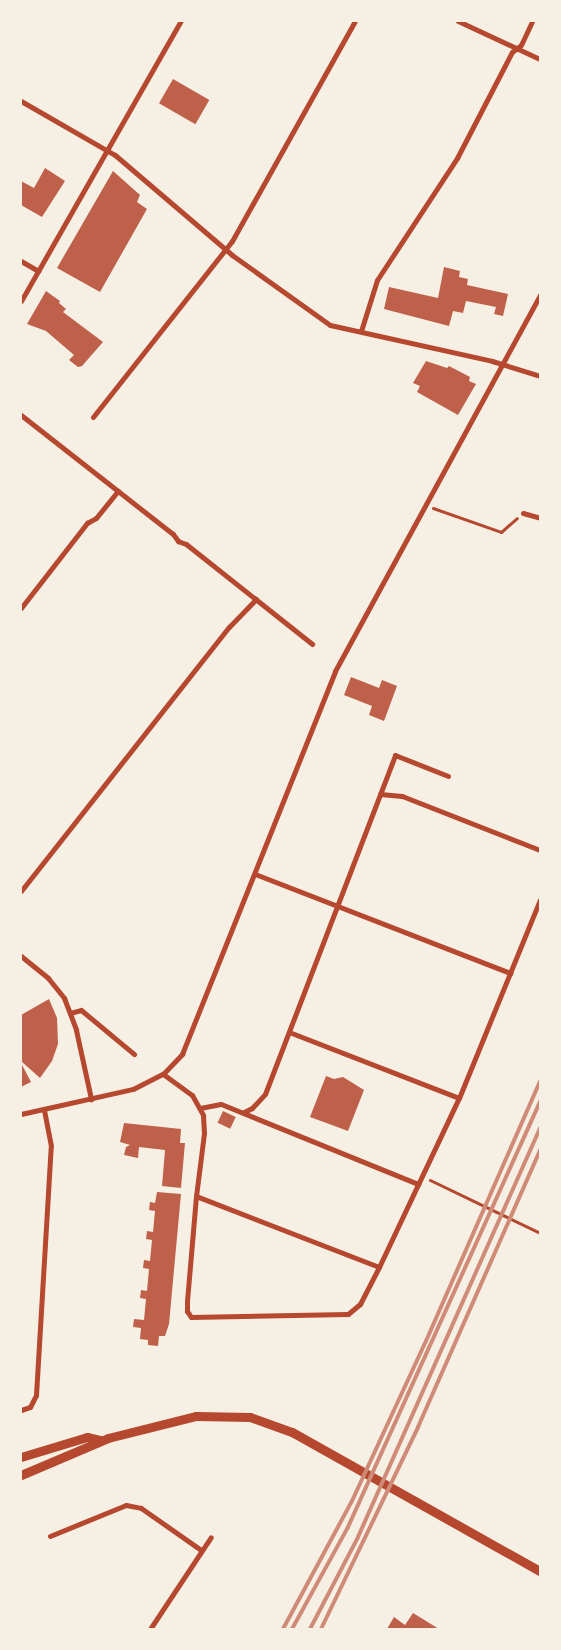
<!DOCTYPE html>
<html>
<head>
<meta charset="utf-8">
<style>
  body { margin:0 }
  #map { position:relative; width:561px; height:1650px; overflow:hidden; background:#f6efe4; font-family:"DM Sans",sans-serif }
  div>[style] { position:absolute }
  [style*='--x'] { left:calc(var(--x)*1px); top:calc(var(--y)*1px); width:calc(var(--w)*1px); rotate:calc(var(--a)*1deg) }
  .building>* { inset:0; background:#bf614a; transform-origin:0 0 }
  .path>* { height:3px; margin:-1.5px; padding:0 1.5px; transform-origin:1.5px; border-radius:1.5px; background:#b5482f }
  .minor>* { height:5px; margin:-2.5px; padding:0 2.5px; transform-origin:2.5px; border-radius:2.5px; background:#b5482f }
  .tertiary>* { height:9px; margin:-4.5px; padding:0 4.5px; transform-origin:4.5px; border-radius:4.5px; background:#b5482f }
  .rail>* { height:4px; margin:-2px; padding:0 2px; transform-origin:2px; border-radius:2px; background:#cf8b77 }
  span { translate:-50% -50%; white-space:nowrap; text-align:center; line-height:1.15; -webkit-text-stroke:5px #f6efe4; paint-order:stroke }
  .frame { position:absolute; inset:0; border:22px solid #f6efe4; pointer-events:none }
</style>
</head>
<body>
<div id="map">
  <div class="building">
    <i style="left:173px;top:79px;width:42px;height:28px;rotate:30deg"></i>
    <i style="clip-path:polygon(45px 168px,65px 181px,42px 217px,21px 205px,21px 181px,34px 188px)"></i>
    <i style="clip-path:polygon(113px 171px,140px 195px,137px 202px,147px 209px,100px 292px,57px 268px)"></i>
    <i style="clip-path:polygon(444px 267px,460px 271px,459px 277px,468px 279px,467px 285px,508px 294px,503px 316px,494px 314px,496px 307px,466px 301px,463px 313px,453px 311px,449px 326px,384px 309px,389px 287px,438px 298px)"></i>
    <i style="clip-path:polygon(46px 291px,60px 301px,59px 303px,66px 309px,63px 312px,103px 342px,82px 366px,78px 367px,69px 360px,74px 355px,46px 331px,27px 324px)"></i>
    <i style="clip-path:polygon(426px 361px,447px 368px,449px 366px,470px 377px,469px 381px,476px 384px,458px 415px,417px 392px,420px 386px,413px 383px)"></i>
    <i style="clip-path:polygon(351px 677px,379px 688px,382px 680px,397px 686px,384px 721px,369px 715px,372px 706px,344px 695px)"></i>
    <i style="clip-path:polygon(49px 999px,57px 1018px,58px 1044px,52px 1061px,40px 1078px,21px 1061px,21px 1015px)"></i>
    <i style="clip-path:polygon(21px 1063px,31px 1082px,21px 1087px)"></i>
    <i style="clip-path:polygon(326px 1076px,334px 1079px,343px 1077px,364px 1090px,348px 1131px,310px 1117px)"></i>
    <i style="left:223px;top:1111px;width:14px;height:13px;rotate:25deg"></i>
    <i style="clip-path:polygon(124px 1123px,181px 1129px,180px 1143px,185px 1143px,181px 1188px,162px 1186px,165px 1150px,139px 1147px,138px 1158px,124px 1155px,126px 1147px,130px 1145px,120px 1142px)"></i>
    <i style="clip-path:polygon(157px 1192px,181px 1194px,169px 1324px,165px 1336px,159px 1336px,158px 1346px,148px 1345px,148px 1340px,140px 1339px,141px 1328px,133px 1327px,134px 1319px,144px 1320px,146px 1299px,140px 1298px,141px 1290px,147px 1291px,149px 1269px,143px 1268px,144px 1260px,150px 1261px,152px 1240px,146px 1239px,147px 1231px,153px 1232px,155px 1211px,149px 1210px,150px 1202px,155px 1203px)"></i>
    <i style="clip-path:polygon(413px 1613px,439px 1629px,387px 1629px,394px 1617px,405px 1625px)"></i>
  </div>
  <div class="path">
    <i style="--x:433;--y:508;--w:72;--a:19.4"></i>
    <i style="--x:501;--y:532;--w:21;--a:-41"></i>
    <i style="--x:430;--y:1180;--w:122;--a:25.7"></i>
  </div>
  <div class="minor">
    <i style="--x:458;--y:21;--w:90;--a:24.9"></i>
    <i style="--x:21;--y:101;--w:108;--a:29.9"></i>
    <i style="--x:115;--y:155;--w:154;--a:40.5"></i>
    <i style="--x:232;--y:255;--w:120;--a:35.5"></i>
    <i style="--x:330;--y:325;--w:166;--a:12.5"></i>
    <i style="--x:492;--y:361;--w:50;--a:17.4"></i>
    <i style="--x:21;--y:261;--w:20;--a:30"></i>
    <i style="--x:21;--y:301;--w:322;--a:-60.3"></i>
    <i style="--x:361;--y:331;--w:53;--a:-72.6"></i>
    <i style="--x:377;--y:280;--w:146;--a:-56.7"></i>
    <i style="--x:457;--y:158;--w:119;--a:-62.6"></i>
    <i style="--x:512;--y:52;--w:11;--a:-38"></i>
    <i style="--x:521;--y:45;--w:26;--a:-65"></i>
    <i style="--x:21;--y:415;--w:193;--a:38.1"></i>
    <i style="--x:173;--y:534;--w:9;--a:54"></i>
    <i style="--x:178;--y:541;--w:9;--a:21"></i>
    <i style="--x:186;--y:544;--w:161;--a:38.4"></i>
    <i style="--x:93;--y:417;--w:224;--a:-51.7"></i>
    <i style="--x:232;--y:241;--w:252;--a:-60.8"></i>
    <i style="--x:523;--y:513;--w:18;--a:16"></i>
    <i style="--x:21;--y:608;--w:108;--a:-52.2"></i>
    <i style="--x:87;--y:523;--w:10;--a:-29"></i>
    <i style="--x:96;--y:518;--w:35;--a:-51"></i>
    <i style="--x:380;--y:794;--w:22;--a:5"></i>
    <i style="--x:402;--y:796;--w:148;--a:21.4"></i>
    <i style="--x:255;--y:874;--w:274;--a:21.2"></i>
    <i style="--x:21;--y:891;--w:336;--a:-51.8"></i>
    <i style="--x:229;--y:627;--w:39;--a:-46"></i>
    <i style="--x:21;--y:956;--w:35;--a:39"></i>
    <i style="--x:48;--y:978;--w:26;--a:51"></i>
    <i style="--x:64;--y:998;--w:34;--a:69"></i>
    <i style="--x:76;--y:1030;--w:71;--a:77.7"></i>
    <i style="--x:70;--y:1013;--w:11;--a:-15"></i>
    <i style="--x:81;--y:1010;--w:69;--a:39.7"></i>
    <i style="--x:289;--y:1032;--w:182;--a:21.2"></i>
    <i style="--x:163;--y:1074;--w:36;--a:36"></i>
    <i style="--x:192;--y:1095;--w:23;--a:61"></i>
    <i style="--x:203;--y:1115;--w:18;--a:87"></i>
    <i style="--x:204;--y:1133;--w:64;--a:97.2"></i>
    <i style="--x:196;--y:1196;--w:106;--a:94.9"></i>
    <i style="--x:187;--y:1302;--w:9;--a:90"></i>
    <i style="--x:187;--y:1311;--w:7;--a:56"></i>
    <i style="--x:191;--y:1317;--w:157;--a:-1.1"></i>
    <i style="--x:348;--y:1314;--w:16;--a:-40"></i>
    <i style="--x:360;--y:1304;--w:42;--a:-62.8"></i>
    <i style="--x:379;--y:1267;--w:196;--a:-158.8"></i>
    <i style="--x:200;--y:1108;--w:21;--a:-11"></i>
    <i style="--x:221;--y:1104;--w:213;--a:22.1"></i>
    <i style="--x:244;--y:1112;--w:9;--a:-27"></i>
    <i style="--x:252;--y:1108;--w:19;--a:-47"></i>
    <i style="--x:265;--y:1094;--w:363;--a:-69"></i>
    <i style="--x:395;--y:755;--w:57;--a:21.6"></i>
    <i style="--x:21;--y:1114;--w:115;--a:-12.6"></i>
    <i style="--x:133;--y:1089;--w:34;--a:-27"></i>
    <i style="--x:163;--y:1074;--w:28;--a:-46"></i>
    <i style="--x:182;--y:1054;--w:412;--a:-68.2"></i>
    <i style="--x:335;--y:671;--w:428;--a:-61.4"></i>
    <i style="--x:379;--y:1267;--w:187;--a:-64.7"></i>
    <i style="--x:459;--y:1098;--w:214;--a:-67.8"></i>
    <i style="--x:21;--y:1410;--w:9;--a:-18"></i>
    <i style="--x:30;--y:1407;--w:13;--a:-63"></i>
    <i style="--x:36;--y:1395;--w:249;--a:-86.6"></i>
    <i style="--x:51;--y:1146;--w:37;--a:-101"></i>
    <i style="--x:50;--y:1536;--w:82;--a:-22.2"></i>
    <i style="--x:126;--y:1505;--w:15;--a:11"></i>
    <i style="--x:141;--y:1508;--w:73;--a:35"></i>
    <i style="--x:150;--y:1629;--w:110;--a:-56.5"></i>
  </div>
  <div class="tertiary">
    <i style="--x:21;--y:1457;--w:69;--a:-16.9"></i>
    <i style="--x:87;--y:1437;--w:13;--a:13"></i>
    <i style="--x:21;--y:1475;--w:95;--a:-23"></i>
    <i style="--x:108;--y:1438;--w:91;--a:-14"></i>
    <i style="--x:196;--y:1416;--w:54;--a:1.1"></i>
    <i style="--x:250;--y:1417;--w:45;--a:19.7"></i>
    <i style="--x:292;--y:1432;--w:284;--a:29.3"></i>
  </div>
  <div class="rail">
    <i style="--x:283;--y:1629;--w:145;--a:-61.7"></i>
    <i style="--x:352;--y:1501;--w:176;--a:-65.2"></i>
    <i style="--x:426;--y:1341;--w:284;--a:-66.3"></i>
    <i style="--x:292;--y:1629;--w:116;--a:-61.2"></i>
    <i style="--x:348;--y:1527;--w:467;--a:-65.7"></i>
    <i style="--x:310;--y:1629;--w:104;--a:-62.4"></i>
    <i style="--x:358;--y:1537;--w:448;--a:-66"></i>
    <i style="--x:321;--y:1629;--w:224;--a:-64.3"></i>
    <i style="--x:418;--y:1427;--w:303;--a:-66.2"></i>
  </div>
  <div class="frame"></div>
</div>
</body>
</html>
